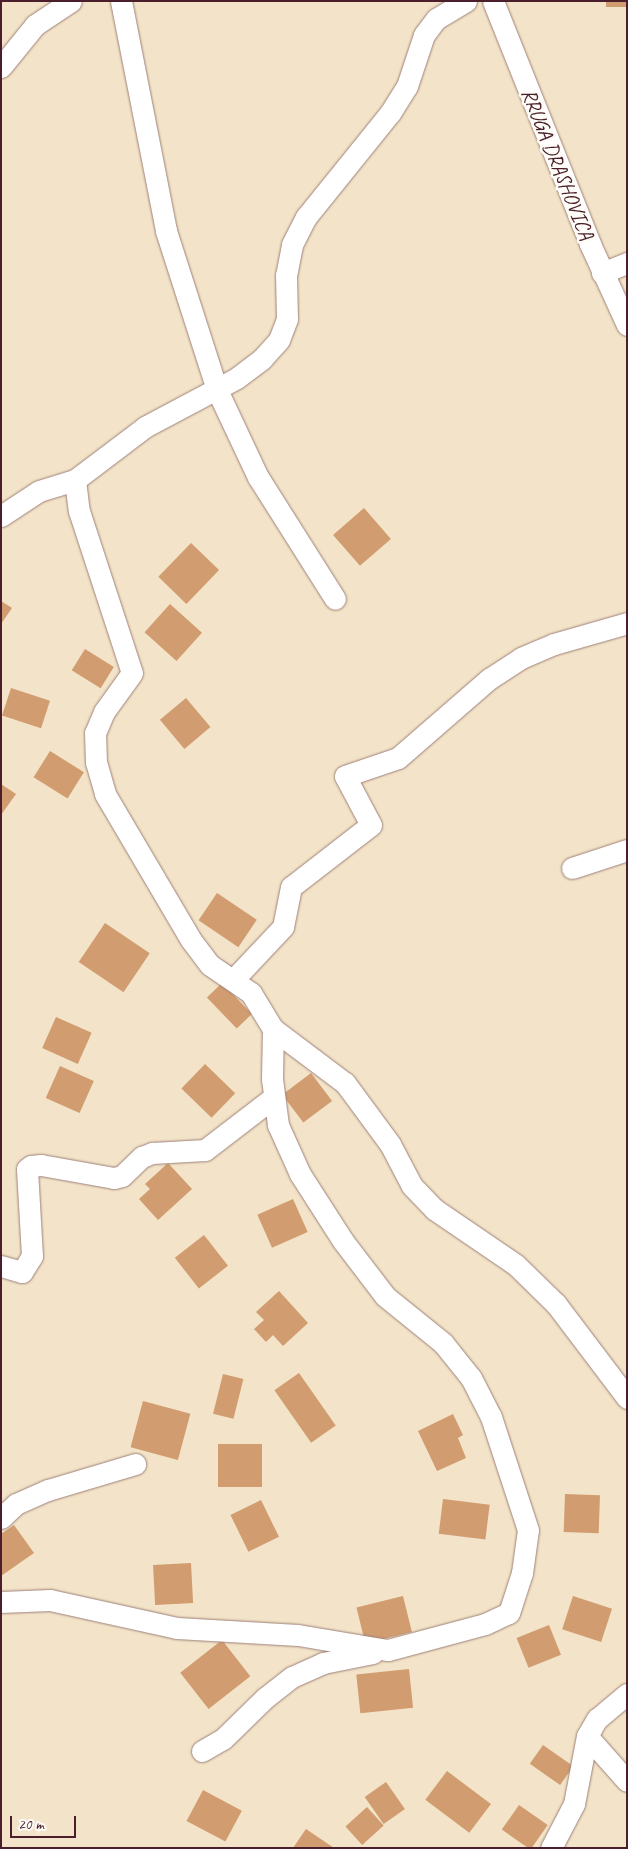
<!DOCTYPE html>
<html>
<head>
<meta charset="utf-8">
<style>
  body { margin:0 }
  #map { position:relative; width:628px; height:1849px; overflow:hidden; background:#f3e3c8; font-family:Caveat,sans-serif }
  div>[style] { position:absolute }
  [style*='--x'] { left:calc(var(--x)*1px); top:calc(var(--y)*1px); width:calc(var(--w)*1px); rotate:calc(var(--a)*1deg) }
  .building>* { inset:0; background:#d19c6f; transform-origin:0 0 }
  .roads { filter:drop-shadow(0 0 1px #9e817a) drop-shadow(0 0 1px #9e817a) }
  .minor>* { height:21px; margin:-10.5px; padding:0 10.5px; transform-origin:10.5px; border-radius:10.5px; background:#fff }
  span { translate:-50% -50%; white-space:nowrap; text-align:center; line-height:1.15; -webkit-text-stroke:5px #fdfcf7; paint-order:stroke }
  .street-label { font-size:21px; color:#4a1f2b }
  .frame { position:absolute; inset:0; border:2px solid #4a1f2b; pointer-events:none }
  .scale { position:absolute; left:10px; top:1816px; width:66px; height:22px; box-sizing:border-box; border:2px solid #4a1f2b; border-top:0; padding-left:6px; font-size:15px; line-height:18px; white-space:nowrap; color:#4a1f2b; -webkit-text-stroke:4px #fdfcf7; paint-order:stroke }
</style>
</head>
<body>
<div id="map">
  <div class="building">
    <i style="left:606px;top:1px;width:21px;height:6px"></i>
    <i style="left:364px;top:508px;width:41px;height:41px;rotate:49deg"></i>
    <i style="left:191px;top:543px;width:39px;height:47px;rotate:44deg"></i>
    <i style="clip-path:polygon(1px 601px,12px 608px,1px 624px)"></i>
    <i style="left:170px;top:604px;width:43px;height:38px;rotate:42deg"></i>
    <i style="left:85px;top:649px;width:34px;height:25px;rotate:32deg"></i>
    <i style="left:11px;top:688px;width:41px;height:29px;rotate:18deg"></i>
    <i style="left:186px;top:698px;width:38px;height:34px;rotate:50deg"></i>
    <i style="left:50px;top:751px;width:40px;height:31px;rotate:32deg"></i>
    <i style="clip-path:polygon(1px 784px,16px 794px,1px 815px)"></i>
    <i style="left:217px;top:893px;width:48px;height:33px;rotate:34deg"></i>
    <i style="left:105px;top:923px;width:54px;height:47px;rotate:34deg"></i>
    <i style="left:222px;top:983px;width:43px;height:21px;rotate:46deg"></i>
    <i style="left:56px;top:1017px;width:39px;height:34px;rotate:24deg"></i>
    <i style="left:205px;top:1064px;width:42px;height:34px;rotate:44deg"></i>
    <i style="left:60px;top:1066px;width:37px;height:35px;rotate:24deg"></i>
    <i style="left:311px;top:1073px;width:35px;height:36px;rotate:53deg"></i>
    <i style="clip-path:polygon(168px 1163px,192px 1189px,158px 1220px,139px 1199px,150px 1189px,145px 1184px)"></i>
    <i style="left:293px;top:1199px;width:36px;height:39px;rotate:66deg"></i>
    <i style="left:204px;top:1235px;width:39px;height:37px;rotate:52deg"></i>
    <i style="clip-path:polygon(279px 1291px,308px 1323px,283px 1346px,273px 1335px,266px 1342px,254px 1329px,264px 1320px,256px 1312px)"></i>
    <i style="left:299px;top:1373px;width:64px;height:30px;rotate:55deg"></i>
    <i style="left:223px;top:1374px;width:21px;height:41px;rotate:14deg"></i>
    <i style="left:143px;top:1401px;width:49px;height:48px;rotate:15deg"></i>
    <i style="clip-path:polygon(453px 1414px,463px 1435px,458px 1438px,466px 1458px,437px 1471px,418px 1431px)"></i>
    <i style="left:218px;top:1444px;width:44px;height:43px"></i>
    <i style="left:565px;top:1494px;width:35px;height:38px;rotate:2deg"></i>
    <i style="left:443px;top:1499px;width:47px;height:35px;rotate:7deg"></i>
    <i style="left:261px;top:1500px;width:41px;height:34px;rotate:64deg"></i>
    <i style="clip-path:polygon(14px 1525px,34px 1553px,1px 1576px,1px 1534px)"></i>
    <i style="left:191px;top:1563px;width:40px;height:38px;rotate:87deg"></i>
    <i style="left:403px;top:1596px;width:37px;height:48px;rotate:76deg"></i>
    <i style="left:573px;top:1596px;width:41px;height:35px;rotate:18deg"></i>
    <i style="left:549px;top:1625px;width:32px;height:35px;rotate:68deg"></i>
    <i style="left:222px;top:1640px;width:46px;height:53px;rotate:52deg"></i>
    <i style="left:409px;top:1669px;width:39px;height:53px;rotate:84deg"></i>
    <i style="left:543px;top:1745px;width:37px;height:23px;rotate:35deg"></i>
    <i style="left:447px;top:1771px;width:55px;height:36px;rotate:37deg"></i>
    <i style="left:386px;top:1782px;width:33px;height:26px;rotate:55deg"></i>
    <i style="left:203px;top:1790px;width:44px;height:35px;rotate:28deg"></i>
    <i style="left:519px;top:1805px;width:35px;height:30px;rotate:35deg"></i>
    <i style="left:367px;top:1807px;width:25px;height:29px;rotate:48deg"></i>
    <i style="clip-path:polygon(306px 1829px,334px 1848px,293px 1848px)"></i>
  </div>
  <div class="roads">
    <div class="minor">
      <i style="--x:121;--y:1;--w:234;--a:78.9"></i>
      <i style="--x:166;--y:231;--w:167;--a:72.2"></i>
      <i style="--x:217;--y:390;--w:96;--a:64.8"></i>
      <i style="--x:258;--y:477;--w:144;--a:57.7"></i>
      <i style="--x:466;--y:1;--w:35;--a:149"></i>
      <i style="--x:436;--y:19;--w:20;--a:127"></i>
      <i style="--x:424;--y:35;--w:54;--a:108.4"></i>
      <i style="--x:407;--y:86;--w:32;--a:122"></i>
      <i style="--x:390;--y:113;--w:134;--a:128.9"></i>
      <i style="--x:306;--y:217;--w:31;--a:117"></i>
      <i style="--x:292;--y:245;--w:31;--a:101"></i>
      <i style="--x:286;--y:275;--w:44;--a:88.7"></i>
      <i style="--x:287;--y:319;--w:22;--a:111"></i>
      <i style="--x:279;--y:340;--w:25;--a:132"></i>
      <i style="--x:262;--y:359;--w:31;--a:143"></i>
      <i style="--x:237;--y:378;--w:104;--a:152"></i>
      <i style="--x:145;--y:427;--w:88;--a:142.9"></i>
      <i style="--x:75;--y:480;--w:31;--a:83"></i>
      <i style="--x:79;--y:511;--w:170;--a:71.9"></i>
      <i style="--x:132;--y:673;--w:48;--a:125.7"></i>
      <i style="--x:104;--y:712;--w:23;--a:113"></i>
      <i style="--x:95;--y:733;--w:29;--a:88"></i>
      <i style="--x:96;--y:762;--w:33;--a:74"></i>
      <i style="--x:105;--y:794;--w:169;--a:59.5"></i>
      <i style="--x:191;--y:940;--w:31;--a:53"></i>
      <i style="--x:210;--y:965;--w:50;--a:34.3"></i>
      <i style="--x:251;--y:993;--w:42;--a:58.6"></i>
      <i style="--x:273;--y:1029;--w:90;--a:36.9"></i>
      <i style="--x:345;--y:1083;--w:76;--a:53.6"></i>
      <i style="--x:390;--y:1144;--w:47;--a:62.4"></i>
      <i style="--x:412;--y:1186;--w:32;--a:46"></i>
      <i style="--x:434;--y:1209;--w:99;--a:34.3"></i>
      <i style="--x:516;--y:1265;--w:56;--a:44.3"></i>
      <i style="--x:556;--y:1304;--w:118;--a:52.9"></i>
      <i style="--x:493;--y:1;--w:262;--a:68.2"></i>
      <i style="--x:590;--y:244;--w:89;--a:65.4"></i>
      <i style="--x:1;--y:67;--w:54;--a:-51"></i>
      <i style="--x:35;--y:25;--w:43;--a:-33.7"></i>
      <i style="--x:602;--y:273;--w:27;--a:-22"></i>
      <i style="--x:1;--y:516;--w:45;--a:-33.3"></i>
      <i style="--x:39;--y:491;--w:38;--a:-17"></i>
      <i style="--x:572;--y:868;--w:58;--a:-18.1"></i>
      <i style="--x:233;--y:980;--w:73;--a:-46.7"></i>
      <i style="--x:283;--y:927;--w:41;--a:-78.7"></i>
      <i style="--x:291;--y:887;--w:101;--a:-37.8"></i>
      <i style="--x:371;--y:825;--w:55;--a:-118"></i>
      <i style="--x:345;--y:776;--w:56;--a:-18.8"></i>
      <i style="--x:398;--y:758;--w:121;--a:-41"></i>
      <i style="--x:489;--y:679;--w:38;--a:-33"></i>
      <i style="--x:521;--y:658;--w:36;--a:-23"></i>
      <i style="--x:554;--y:644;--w:76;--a:-16"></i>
      <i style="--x:1;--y:1266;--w:22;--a:16"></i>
      <i style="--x:22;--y:1272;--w:19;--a:-58"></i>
      <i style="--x:32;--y:1256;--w:87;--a:-93.3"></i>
      <i style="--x:27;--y:1169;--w:5;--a:-37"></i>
      <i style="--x:31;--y:1166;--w:10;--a:-6"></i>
      <i style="--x:41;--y:1165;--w:74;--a:10.1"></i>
      <i style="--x:114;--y:1178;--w:8;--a:-14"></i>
      <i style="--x:122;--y:1176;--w:28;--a:-44"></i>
      <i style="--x:142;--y:1157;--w:11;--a:-22"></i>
      <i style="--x:152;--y:1153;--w:53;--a:-3.2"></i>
      <i style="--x:205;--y:1150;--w:87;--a:-37.5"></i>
      <i style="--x:1;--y:1518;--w:21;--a:-43"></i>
      <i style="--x:16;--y:1504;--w:35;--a:-24"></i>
      <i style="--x:48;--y:1490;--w:91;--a:-16.6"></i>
      <i style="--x:1;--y:1602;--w:49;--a:-2.3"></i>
      <i style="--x:50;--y:1600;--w:130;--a:12.4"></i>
      <i style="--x:177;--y:1628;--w:121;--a:3.3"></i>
      <i style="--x:298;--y:1635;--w:91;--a:9.5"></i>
      <i style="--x:388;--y:1650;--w:100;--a:-15"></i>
      <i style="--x:485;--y:1624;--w:26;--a:-25"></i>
      <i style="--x:509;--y:1613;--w:42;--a:-72"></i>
      <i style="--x:522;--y:1573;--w:43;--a:-82.1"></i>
      <i style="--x:528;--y:1530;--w:119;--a:-108.1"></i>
      <i style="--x:491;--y:1417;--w:44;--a:-117.1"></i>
      <i style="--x:471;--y:1378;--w:45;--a:-128.7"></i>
      <i style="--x:443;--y:1343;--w:75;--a:-141"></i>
      <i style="--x:385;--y:1296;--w:69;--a:-127.4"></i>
      <i style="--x:343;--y:1241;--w:80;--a:-122.7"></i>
      <i style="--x:300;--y:1174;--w:54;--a:-114.2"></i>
      <i style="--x:278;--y:1125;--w:46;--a:-97.4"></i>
      <i style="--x:272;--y:1079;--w:50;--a:-88.9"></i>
      <i style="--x:587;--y:1736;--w:60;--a:48.4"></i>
      <i style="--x:202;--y:1751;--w:24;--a:-30"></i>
      <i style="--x:223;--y:1739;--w:59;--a:-44.3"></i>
      <i style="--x:265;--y:1698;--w:34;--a:-38"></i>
      <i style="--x:292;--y:1677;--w:34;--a:-24"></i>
      <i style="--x:323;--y:1663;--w:51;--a:-11.3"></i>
      <i style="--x:551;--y:1848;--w:50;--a:-62.4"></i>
      <i style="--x:574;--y:1804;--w:69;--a:-79.2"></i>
      <i style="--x:587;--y:1736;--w:20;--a:-60"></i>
      <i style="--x:597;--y:1719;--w:39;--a:-40"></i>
    </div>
  </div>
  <div class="street-label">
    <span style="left:558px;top:164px;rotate:68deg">RRUGA DRASHOVICA</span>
  </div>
  <div class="frame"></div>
  <div class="scale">20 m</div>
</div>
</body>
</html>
